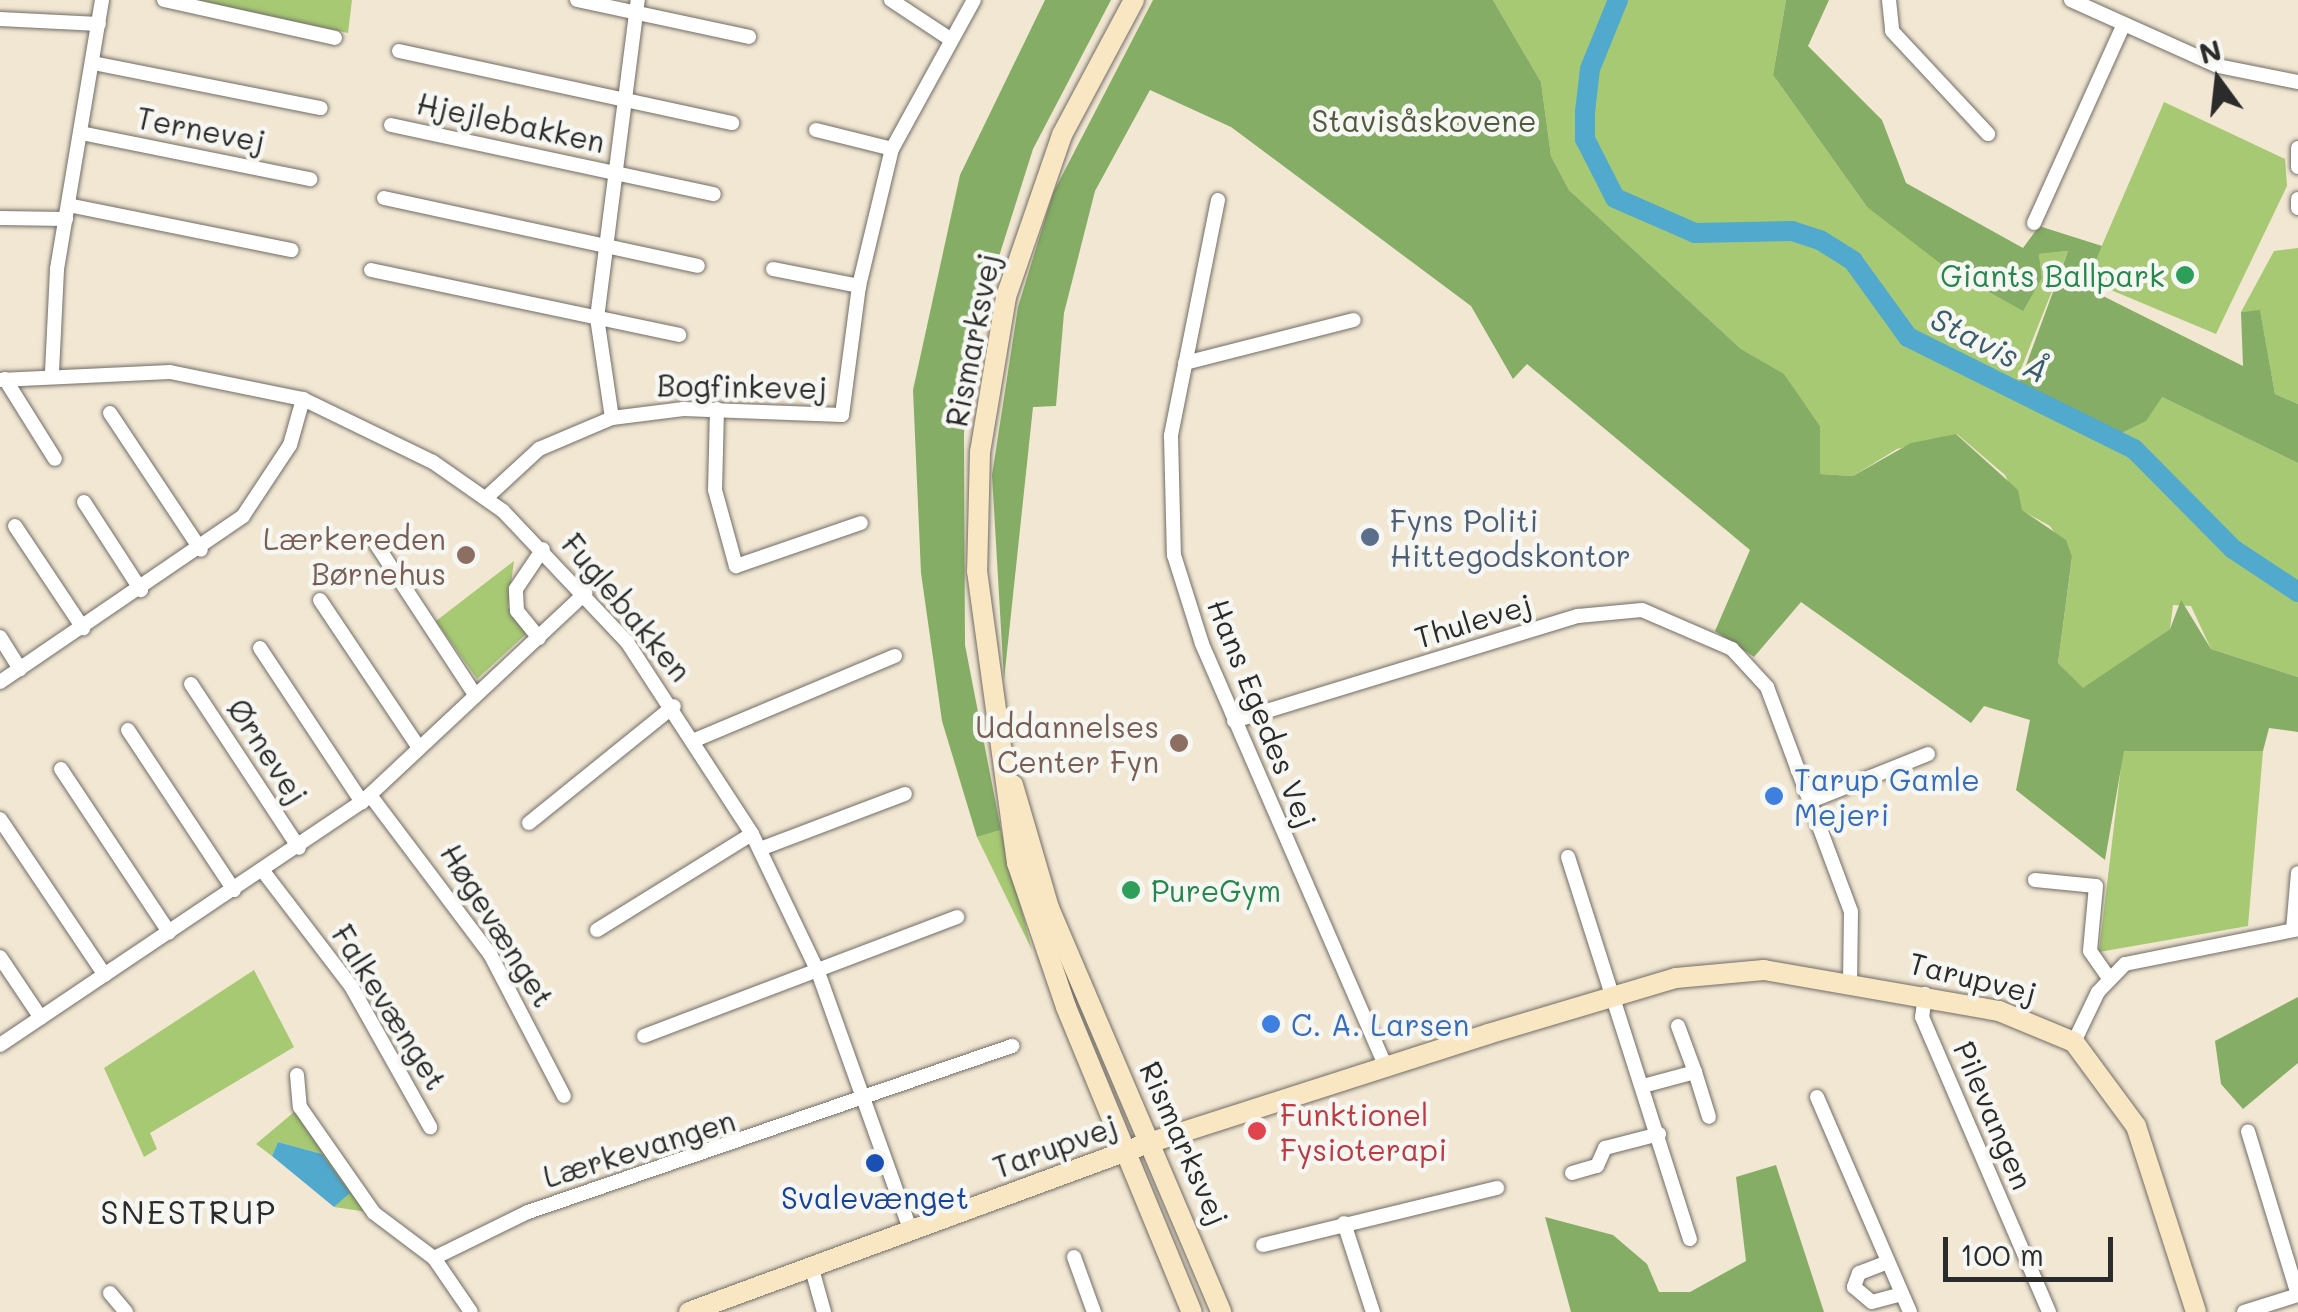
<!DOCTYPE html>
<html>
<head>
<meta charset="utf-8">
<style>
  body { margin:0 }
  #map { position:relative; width:2298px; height:1312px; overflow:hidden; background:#f2e7d3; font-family:Mali,sans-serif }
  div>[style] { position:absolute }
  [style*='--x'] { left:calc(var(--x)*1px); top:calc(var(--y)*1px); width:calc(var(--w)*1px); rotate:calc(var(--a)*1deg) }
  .green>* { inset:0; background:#a7c973 }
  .forest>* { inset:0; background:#85ad65 }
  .water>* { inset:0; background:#51a9ce }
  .river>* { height:20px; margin:-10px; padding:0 10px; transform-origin:10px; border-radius:10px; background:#51a9ce }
  .roads { filter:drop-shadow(0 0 2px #716d66) drop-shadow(0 0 2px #716d66) }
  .street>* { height:14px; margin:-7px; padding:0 7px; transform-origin:7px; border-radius:7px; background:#fff }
  .secondary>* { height:20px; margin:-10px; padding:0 10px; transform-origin:10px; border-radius:10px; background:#f9e7c3 }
  .dots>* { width:28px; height:28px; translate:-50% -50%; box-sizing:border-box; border:5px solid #f6f6f2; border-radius:50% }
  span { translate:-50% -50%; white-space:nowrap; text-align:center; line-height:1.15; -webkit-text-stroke:9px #f6f6f2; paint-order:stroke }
  .park-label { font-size:30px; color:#505a41 }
  .street-label { font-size:30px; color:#2b2b2b }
  .leisure-label { font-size:30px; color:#27864d }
  .right { translate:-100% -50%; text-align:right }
  .left { translate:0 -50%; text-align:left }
  .service-label { font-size:30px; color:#4e5e75 }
  .education-label { font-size:30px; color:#785e54 }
  .shop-label { font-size:30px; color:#366cbe }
  .health-label { font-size:30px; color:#be3a42 }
  .transit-label { font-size:30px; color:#164399 }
  .water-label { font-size:32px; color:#3a5d6c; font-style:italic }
  .neighbourhood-label { font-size:32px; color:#2b2b2b; letter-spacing:2.5px }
  .north { position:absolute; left:2168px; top:30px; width:100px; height:100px; -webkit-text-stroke:8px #f6f6f2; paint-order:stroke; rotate:345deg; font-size:28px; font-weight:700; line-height:40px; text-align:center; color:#2b2b2b }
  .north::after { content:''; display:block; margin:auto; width:35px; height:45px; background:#2b2b2b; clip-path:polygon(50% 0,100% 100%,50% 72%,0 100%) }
  .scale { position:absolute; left:1943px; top:1237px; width:170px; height:45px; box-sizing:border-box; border:5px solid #2b2b2b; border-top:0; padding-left:12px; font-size:30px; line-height:35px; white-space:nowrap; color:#2b2b2b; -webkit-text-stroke:8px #f6f6f2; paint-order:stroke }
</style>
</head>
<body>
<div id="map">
  <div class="green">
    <i style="clip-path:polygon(196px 0,352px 0,348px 33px)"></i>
    <i style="clip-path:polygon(1493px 0,1786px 0,1773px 75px,1867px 207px,2022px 310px,2042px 278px,2039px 254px,2068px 251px,2017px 379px,2162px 397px,2298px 463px,2298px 677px,2211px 649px,2191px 606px,2173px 605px,2170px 629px,2083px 689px,2058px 663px,2072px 558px,2050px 526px,2021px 510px,2005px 475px,1957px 434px,1897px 449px,1853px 476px,1820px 474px,1820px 426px,1784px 375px,1741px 349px,1569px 190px,1551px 156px,1541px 82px)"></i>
    <i style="clip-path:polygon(2164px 102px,2285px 159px,2287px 186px,2216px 334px,2087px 280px)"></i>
    <i style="clip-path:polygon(2298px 248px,2298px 404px,2275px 394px,2260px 311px,2241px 312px,2274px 251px)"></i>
    <i style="clip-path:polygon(514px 561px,508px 607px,526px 634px,477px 679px,436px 621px)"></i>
    <i style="clip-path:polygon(2123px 750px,2263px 751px,2248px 926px,2099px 952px)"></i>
    <i style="clip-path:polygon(1001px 830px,1032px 950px,977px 837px)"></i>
    <i style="clip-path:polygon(254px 970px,294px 1047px,150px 1133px,157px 1149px,144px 1157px,104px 1068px)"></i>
    <i style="clip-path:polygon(300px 1107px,374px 1213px,334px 1207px,349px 1193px,322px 1154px,278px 1142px,272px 1156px,256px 1144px)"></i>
  </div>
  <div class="forest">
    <i style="clip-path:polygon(1045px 0,1111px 0,1033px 149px,983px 307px,964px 433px,965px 645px,1001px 830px,977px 837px,942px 721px,921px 573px,913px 390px,960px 175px)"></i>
    <i style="clip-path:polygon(1153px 0,1493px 0,1541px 82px,1551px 156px,1569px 190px,1741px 349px,1784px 374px,1820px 426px,1820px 474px,1853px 476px,1911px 443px,1956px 434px,2018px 490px,2022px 510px,2066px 540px,2072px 557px,2058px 663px,2083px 688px,2170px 629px,2181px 600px,2211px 649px,2298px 677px,2298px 732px,2269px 728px,2263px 751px,2124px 751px,2105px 860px,2016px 790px,2030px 720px,1984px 706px,1971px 723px,1801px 602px,1754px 657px,1715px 631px,1750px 550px,1527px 364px,1513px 379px,1471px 306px,1231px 127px,1150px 90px,1095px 191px,1064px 313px,1056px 406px,1033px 407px,1004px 680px,992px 475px,1018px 307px,1053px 193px)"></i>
    <i style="clip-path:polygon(1786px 0,1829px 0,1808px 46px,1882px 120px,1906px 183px,2023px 248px,2039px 226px,2102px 246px,2085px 287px,2243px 366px,2241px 312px,2260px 310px,2275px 394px,2298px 404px,2298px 463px,2162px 397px,2146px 421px,2119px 434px,2018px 387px,2068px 251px,2039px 254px,2042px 278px,2023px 311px,1945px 267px,1867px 207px,1773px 75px)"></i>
    <i style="clip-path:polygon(2298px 997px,2298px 1063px,2243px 1109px,2221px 1084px,2215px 1041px)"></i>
    <i style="clip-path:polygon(1776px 1165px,1824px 1312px,1571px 1312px,1545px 1217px,1613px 1235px,1647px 1264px,1659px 1292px,1690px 1292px,1746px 1261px,1736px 1177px)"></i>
  </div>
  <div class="water">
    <i style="clip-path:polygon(278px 1142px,322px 1154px,350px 1193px,334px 1207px,272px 1156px)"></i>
  </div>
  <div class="river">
    <i style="--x:1618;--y:0;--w:74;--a:112.1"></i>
    <i style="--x:1590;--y:69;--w:43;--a:96.6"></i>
    <i style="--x:1585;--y:112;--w:27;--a:90"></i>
    <i style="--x:1585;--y:139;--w:66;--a:63"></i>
    <i style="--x:1615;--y:198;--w:87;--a:23.6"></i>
    <i style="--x:1695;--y:233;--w:97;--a:-1.2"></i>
    <i style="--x:1792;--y:231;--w:29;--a:18"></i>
    <i style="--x:1820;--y:240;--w:39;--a:32"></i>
    <i style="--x:1853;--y:261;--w:94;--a:54.1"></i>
    <i style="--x:1908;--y:337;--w:252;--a:26.4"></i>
    <i style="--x:2134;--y:449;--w:141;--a:45.3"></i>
    <i style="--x:2233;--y:549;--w:78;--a:33.5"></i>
  </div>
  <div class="roads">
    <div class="street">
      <i style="--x:164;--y:0;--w:175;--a:12.5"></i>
      <i style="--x:577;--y:0;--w:176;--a:12.1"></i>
      <i style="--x:891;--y:0;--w:71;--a:33.5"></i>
      <i style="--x:1889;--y:0;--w:31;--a:84"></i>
      <i style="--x:1892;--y:31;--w:141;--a:47"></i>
      <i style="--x:2071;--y:0;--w:161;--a:24.2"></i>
      <i style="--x:2218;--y:66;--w:82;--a:11.3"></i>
      <i style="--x:0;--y:19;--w:99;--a:2.9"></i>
      <i style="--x:399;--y:51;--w:341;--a:12.2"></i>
      <i style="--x:93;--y:63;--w:232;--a:11.2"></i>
      <i style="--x:391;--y:125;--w:330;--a:12.1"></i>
      <i style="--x:816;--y:130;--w:78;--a:14"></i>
      <i style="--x:81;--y:133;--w:234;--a:11.4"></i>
      <i style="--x:2298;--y:148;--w:19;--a:90"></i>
      <i style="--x:384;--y:198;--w:321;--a:12.2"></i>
      <i style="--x:2298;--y:199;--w:9;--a:90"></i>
      <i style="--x:1218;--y:200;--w:241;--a:101.3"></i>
      <i style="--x:1171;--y:436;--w:119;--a:88.6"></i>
      <i style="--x:1174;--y:555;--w:93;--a:72.5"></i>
      <i style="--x:1202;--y:644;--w:461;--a:66.5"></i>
      <i style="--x:68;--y:205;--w:228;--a:11.4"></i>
      <i style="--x:0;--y:218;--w:66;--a:0.9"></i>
      <i style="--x:2034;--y:223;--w:216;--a:-65.7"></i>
      <i style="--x:773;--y:269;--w:88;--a:11.2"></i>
      <i style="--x:371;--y:270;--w:315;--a:11.9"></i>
      <i style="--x:1185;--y:363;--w:174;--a:-14.3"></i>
      <i style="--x:52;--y:372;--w:103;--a:-87.2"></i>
      <i style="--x:57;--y:269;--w:273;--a:-80.5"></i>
      <i style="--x:5;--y:379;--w:94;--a:58"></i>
      <i style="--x:0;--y:380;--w:170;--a:-2.7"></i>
      <i style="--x:170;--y:372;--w:136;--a:11.5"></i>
      <i style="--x:303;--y:399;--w:144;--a:25.9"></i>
      <i style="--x:433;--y:462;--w:85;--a:35"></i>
      <i style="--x:503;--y:511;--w:180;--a:46.6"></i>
      <i style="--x:627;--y:642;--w:229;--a:56.9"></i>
      <i style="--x:752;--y:834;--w:153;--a:64.4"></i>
      <i style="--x:818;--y:972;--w:276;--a:70.3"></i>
      <i style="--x:717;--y:409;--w:81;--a:91.4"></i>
      <i style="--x:715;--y:490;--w:79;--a:74.6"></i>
      <i style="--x:736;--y:566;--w:132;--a:-19"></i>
      <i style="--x:110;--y:413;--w:164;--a:56.4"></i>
      <i style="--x:612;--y:418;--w:101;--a:-98.5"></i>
      <i style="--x:597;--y:318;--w:321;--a:-82.7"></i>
      <i style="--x:487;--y:497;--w:71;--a:-42.7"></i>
      <i style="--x:539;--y:449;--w:79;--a:-23"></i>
      <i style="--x:612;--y:418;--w:72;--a:-7.2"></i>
      <i style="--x:683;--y:409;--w:159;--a:2.2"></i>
      <i style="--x:842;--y:415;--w:130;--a:-82.5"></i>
      <i style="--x:859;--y:286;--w:141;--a:-76.5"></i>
      <i style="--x:892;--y:149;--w:170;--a:-61.2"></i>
      <i style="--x:84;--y:502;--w:105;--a:57.1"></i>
      <i style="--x:15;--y:526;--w:123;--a:56.3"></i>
      <i style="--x:376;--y:544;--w:178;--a:56.7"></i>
      <i style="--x:320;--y:600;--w:178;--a:56.2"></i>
      <i style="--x:0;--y:637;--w:38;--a:58"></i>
      <i style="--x:539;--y:638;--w:35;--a:-129"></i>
      <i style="--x:517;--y:611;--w:22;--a:-93"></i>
      <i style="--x:516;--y:589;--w:48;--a:-56"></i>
      <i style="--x:260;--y:648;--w:185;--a:56.5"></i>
      <i style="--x:0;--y:682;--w:294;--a:-34.3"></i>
      <i style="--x:243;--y:516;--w:85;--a:-56.5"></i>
      <i style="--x:290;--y:445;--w:48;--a:-74.2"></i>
      <i style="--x:191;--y:684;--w:196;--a:56.6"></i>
      <i style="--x:1234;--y:721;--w:360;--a:-17"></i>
      <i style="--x:1578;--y:616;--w:64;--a:-5.4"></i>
      <i style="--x:1642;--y:610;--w:98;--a:23.4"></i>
      <i style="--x:1732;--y:649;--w:52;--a:47.4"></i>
      <i style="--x:1767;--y:687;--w:240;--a:69.5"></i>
      <i style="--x:1851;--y:912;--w:68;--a:90.8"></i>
      <i style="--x:128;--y:730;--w:192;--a:56.5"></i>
      <i style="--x:695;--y:740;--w:217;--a:-22.8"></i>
      <i style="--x:61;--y:769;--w:196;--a:56.5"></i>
      <i style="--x:370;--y:795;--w:199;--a:53"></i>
      <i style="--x:490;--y:954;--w:160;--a:62.5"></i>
      <i style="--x:1811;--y:801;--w:126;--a:-21.9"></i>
      <i style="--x:0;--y:819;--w:188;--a:56.1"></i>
      <i style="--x:529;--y:823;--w:186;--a:-38.9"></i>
      <i style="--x:760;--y:849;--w:155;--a:-20.8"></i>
      <i style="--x:1568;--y:857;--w:401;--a:72.3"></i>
      <i style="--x:263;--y:871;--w:145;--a:52.6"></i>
      <i style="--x:351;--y:986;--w:162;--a:60.7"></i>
      <i style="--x:2035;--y:880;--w:61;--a:5.6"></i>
      <i style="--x:2096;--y:886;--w:65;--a:95.3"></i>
      <i style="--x:2090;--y:951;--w:32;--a:55"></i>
      <i style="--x:597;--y:930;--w:182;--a:-31.8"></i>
      <i style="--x:2293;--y:930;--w:57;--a:-85"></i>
      <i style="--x:0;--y:957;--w:73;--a:56.1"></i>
      <i style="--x:1925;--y:994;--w:23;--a:97"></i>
      <i style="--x:1922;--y:1017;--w:321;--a:66.7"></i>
      <i style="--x:1678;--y:1026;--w:49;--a:69.7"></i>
      <i style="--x:644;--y:1036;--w:335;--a:-20.8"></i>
      <i style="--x:2074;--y:1042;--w:55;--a:-64.4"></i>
      <i style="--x:2098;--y:992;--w:39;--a:-46"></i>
      <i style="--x:2125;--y:964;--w:177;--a:-11.4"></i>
      <i style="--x:0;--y:1045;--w:436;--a:-33.9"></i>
      <i style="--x:362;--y:802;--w:306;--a:-43.1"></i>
      <i style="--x:297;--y:1075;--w:32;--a:85"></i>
      <i style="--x:300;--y:1107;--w:129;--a:55.1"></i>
      <i style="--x:374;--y:1213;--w:75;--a:36.9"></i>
      <i style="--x:434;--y:1258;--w:65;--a:55.6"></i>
      <i style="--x:1643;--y:1086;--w:54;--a:-15.1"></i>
      <i style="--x:1695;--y:1072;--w:47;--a:72.7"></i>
      <i style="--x:1817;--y:1097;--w:234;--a:66.6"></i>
      <i style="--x:1572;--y:1173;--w:26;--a:-16"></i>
      <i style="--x:1597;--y:1166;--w:20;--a:-66"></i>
      <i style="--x:1605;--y:1148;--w:56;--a:-14.5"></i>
      <i style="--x:1344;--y:1223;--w:94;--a:72"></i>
      <i style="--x:1263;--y:1245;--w:241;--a:-13.7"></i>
      <i style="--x:1074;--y:1257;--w:59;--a:70"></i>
      <i style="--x:434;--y:1258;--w:105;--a:-26.1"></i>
      <i style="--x:528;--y:1212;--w:512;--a:-18.93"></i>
      <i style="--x:1888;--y:1262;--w:31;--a:159"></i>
      <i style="--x:1859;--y:1273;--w:15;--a:110"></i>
      <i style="--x:1854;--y:1287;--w:23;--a:40"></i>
      <i style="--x:1872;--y:1302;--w:31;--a:-15"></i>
      <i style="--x:812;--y:1269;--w:45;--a:74.4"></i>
      <i style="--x:110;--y:1293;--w:25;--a:50"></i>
      <i style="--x:2244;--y:1312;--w:57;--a:-17.5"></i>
      <i style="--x:2298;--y:1295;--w:171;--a:-107"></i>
    </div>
    <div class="secondary">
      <i style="--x:1134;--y:0;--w:153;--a:118.1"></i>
      <i style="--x:1062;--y:135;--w:171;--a:109.1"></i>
      <i style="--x:1006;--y:297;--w:157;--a:99.5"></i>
      <i style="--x:980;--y:452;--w:119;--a:91.4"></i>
      <i style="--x:977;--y:571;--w:295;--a:82.2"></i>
      <i style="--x:1017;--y:863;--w:152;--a:71.2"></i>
      <i style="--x:1066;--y:1007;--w:330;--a:67.6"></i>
      <i style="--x:1013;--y:785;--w:128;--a:73.7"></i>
      <i style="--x:1049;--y:908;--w:439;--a:66.9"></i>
      <i style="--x:689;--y:1312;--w:493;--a:-20.2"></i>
      <i style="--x:1152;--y:1142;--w:353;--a:-17.8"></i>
      <i style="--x:1488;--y:1034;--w:196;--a:-16.6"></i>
      <i style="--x:1676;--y:978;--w:88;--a:-5.2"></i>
      <i style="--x:1764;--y:970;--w:239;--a:9.9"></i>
      <i style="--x:1999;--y:1011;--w:81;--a:22.5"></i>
      <i style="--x:2074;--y:1042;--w:104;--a:53.6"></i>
      <i style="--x:2136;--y:1126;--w:195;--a:72.1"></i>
    </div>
  </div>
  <div class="dots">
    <i style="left:2185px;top:275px;background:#2e9e5b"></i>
    <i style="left:1370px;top:537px;background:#5c6f8a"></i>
    <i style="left:466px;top:555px;background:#8d6e63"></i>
    <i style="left:1179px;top:743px;background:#8d6e63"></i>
    <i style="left:1774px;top:796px;background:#3f7fe0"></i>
    <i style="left:1131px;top:890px;background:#2e9e5b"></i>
    <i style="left:1271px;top:1024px;background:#3f7fe0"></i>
    <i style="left:1257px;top:1131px;background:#e0444e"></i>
    <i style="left:875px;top:1163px;background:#1a4fb4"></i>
  </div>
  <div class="park-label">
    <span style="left:1424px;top:120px">Stavisåskovene</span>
  </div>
  <div class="street-label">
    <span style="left:511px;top:122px;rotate:12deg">Hjejlebakken</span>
    <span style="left:201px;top:129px;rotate:11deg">Ternevej</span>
    <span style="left:972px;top:340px;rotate:-79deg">Rismarksvej</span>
    <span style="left:742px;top:386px;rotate:1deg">Bogfinkevej</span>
    <span style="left:627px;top:607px;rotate:50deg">Fuglebakken</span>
    <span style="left:1473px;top:620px;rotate:-17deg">Thulevej</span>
    <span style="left:1263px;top:713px;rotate:68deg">Hans Egedes Vej</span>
    <span style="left:268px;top:751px;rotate:57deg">Ørnevej</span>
    <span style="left:498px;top:925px;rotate:58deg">Høgevænget</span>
    <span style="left:1973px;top:977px;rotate:14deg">Tarupvej</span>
    <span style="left:390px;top:1007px;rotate:58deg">Falkevænget</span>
    <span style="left:1994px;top:1115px;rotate:67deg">Pilevangen</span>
    <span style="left:1185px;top:1143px;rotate:66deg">Rismarksvej</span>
    <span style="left:1055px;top:1146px;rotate:-20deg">Tarupvej</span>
    <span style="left:639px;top:1148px;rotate:-17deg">Lærkevangen</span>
  </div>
  <div class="leisure-label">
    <span class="right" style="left:2165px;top:275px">Giants Ballpark</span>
    <span class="left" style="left:1151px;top:890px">PureGym</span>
  </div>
  <div class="service-label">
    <span class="left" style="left:1390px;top:537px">Fyns Politi<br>Hittegodskontor</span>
  </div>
  <div class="education-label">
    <span class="right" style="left:446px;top:555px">Lærkereden<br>Børnehus</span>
    <span class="right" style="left:1159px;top:743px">Uddannelses<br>Center Fyn</span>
  </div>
  <div class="shop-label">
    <span class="left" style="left:1794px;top:796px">Tarup Gamle<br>Mejeri</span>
    <span class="left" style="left:1291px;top:1024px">C. A. Larsen</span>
  </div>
  <div class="health-label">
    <span class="left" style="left:1280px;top:1131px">Funktionel<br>Fysioterapi</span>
  </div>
  <div class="transit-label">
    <span style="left:875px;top:1197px">Svalevænget</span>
  </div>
  <div class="water-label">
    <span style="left:1990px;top:344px;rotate:27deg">Stavis Å</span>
  </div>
  <div class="neighbourhood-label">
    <span style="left:189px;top:1211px">SNESTRUP</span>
  </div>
  <div class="north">N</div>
  <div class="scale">100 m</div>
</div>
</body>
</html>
